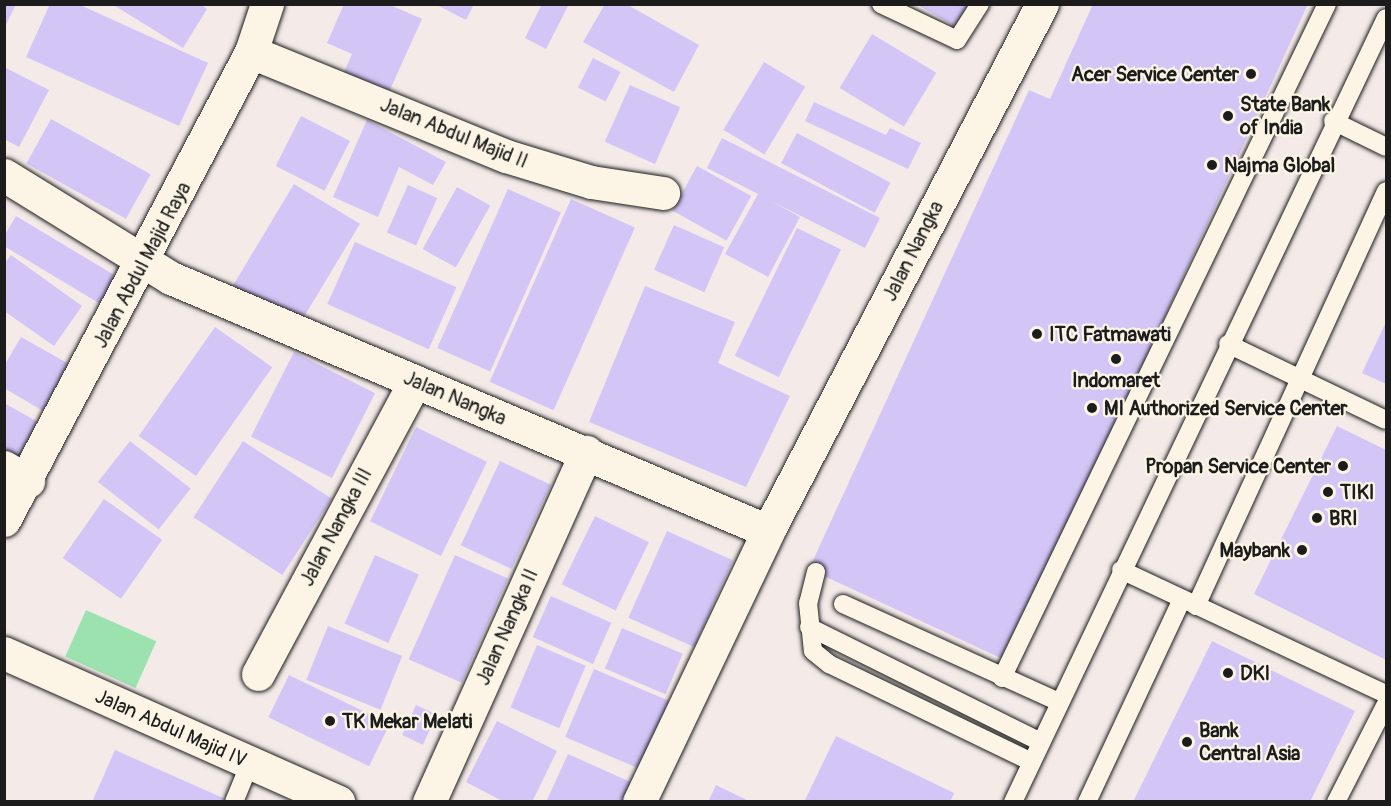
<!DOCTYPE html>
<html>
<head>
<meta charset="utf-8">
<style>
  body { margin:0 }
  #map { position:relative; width:1391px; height:806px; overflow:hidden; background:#f4ebe9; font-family:Pangolin,sans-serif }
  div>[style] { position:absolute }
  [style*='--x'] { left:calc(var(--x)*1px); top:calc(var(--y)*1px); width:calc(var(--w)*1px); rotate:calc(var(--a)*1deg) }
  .green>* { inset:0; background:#9ce2af; transform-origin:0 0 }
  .building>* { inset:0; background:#d4c5f7; transform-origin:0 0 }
  .roads { filter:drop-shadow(0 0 2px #1c1c1c) drop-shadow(0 0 2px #1c1c1c) }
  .lane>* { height:18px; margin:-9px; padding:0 9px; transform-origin:9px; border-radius:9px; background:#fcf5e5 }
  .street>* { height:33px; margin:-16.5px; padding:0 16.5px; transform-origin:16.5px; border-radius:16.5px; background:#fcf5e5 }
  .secondary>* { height:33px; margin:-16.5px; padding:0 16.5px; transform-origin:16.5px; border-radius:16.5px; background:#fcf5e5 }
  .dots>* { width:16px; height:16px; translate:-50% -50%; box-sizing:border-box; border:3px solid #fcf5e5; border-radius:50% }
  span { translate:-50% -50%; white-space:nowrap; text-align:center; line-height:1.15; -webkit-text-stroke:4.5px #fcf5e5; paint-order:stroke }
  .poi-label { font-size:20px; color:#1c1c1c; font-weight:700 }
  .right { translate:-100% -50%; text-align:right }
  .left { translate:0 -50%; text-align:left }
  .street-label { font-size:20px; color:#1c1c1c }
  .frame { position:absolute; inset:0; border:6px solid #1c1c1c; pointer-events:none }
</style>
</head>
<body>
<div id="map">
  <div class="green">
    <i style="left:86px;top:610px;width:77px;height:51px;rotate:24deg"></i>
  </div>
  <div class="building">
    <i style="clip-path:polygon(4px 4px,16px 4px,4px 29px)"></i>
    <i style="clip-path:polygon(50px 4px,78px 4px,208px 63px,179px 126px,26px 57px)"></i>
    <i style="clip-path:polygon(112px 4px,200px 4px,207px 9px,183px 48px)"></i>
    <i style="clip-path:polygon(344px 4px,388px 4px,422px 19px,389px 92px,344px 72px,352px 54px,327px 43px)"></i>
    <i style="clip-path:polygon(435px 4px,474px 4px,466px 20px)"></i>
    <i style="clip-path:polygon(542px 4px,569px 4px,546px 49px,525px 38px)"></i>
    <i style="clip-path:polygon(605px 4px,626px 4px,699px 45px,674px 92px,583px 42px)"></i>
    <i style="clip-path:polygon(916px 4px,969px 4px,956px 27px)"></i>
    <i style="clip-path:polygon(1093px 4px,1308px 4px,1007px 661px,809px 569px,1029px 90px,1050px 99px)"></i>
    <i style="left:872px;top:34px;width:75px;height:63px;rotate:31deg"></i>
    <i style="left:593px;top:58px;width:31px;height:33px;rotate:27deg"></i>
    <i style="left:764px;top:62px;width:48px;height:79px;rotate:31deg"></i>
    <i style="clip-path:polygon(4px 67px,49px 90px,19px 147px,4px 139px)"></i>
    <i style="left:630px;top:85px;width:55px;height:62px;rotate:24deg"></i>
    <i style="clip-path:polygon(814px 102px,886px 135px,890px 128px,921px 143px,908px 169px,805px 121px)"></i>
    <i style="left:301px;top:116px;width:55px;height:56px;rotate:27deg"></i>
    <i style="left:51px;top:119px;width:114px;height:51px;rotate:29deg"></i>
    <i style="clip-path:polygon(367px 120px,446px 162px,433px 185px,399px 167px,378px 217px,333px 197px)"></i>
    <i style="left:797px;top:133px;width:106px;height:34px;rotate:28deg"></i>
    <i style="clip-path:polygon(722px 138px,880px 218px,865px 248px,771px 201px,800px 217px,768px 277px,725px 254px,758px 194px,707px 168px)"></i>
    <i style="left:697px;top:166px;width:62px;height:51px;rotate:29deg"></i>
    <i style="left:294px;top:184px;width:77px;height:122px;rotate:31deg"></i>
    <i style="left:408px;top:185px;width:32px;height:52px;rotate:24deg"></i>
    <i style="left:457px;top:187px;width:38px;height:71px;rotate:29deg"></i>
    <i style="left:508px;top:189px;width:58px;height:174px;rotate:24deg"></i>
    <i style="left:571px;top:199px;width:70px;height:200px;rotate:24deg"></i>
    <i style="left:16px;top:216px;width:123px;height:32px;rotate:31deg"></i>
    <i style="left:674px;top:225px;width:55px;height:49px;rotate:24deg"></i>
    <i style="left:797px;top:228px;width:49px;height:142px;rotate:26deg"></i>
    <i style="left:355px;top:242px;width:111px;height:68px;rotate:24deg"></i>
    <i style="clip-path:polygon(11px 255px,82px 306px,54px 346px,4px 311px,4px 264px)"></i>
    <i style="clip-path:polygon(645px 286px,735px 322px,718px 363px,790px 396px,746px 487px,589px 422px)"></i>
    <i style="clip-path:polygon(1386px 322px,1386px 384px,1362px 373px)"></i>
    <i style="left:215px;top:327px;width:70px;height:133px;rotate:35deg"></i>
    <i style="clip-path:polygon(21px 337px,76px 368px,50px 415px,4px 388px,4px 366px)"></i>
    <i style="left:294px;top:352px;width:91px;height:95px;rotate:27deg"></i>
    <i style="clip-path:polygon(4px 403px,40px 423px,19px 461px,4px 453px)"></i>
    <i style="clip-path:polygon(1337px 426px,1386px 450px,1386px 660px,1254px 594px)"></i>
    <i style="left:416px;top:427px;width:79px;height:105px;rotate:26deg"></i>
    <i style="left:130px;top:441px;width:77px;height:52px;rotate:38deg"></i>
    <i style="left:243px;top:441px;width:106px;height:91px;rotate:33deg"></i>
    <i style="left:500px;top:461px;width:56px;height:93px;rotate:25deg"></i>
    <i style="left:104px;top:499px;width:71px;height:72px;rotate:35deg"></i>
    <i style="left:595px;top:516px;width:60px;height:76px;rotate:26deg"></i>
    <i style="left:667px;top:531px;width:72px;height:95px;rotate:24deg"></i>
    <i style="left:375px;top:555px;width:48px;height:75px;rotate:24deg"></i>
    <i style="left:455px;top:555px;width:58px;height:114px;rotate:24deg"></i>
    <i style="left:551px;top:596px;width:66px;height:45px;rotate:24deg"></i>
    <i style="left:328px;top:626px;width:80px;height:58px;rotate:22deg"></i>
    <i style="left:622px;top:628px;width:66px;height:44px;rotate:23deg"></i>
    <i style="clip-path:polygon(1212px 641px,1355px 711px,1310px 802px,1133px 802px)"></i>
    <i style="left:537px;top:645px;width:53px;height:68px;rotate:23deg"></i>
    <i style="left:594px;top:669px;width:82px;height:74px;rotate:23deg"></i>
    <i style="left:289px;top:675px;width:112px;height:47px;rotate:26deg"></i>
    <i style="left:416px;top:705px;width:23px;height:33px;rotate:25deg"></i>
    <i style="clip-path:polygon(497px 721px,557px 751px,532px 802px,504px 802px,466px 782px)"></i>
    <i style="clip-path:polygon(836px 736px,954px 793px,950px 802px,804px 802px)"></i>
    <i style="clip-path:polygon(115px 750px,232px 802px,92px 802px)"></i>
    <i style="clip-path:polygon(568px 754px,635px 784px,627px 802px,546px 802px)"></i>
    <i style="clip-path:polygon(716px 785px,751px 802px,708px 802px)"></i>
  </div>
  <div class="roads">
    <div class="lane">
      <i style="--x:881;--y:4;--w:84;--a:25.3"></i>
      <i style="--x:957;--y:40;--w:43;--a:-57.4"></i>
      <i style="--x:1333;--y:121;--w:59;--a:26.1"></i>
      <i style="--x:1228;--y:344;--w:175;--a:25.7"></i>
      <i style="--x:1121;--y:570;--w:293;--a:25.1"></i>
      <i style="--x:816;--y:572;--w:32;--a:104"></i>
      <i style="--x:808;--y:603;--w:48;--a:84.1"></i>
      <i style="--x:813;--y:651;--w:21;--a:39"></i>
      <i style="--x:829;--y:664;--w:225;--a:25.8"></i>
      <i style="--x:843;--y:604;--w:237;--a:24.4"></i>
      <i style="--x:1196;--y:606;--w:456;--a:-65.4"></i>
      <i style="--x:809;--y:627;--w:259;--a:26.4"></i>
      <i style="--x:1002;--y:678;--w:748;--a:-64.26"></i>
      <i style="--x:234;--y:802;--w:42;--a:-67.7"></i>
      <i style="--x:1013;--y:802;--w:868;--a:-64.56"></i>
      <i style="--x:1087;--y:802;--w:224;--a:-64.9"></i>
      <i style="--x:1336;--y:802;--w:110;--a:-63"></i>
    </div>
    <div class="street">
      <i style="--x:251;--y:52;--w:275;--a:22.2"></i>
      <i style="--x:506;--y:156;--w:89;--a:17"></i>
      <i style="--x:591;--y:182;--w:73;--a:8.7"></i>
      <i style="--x:4;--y:175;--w:196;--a:31.7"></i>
      <i style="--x:171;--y:278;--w:648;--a:22.97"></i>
      <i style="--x:4;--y:467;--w:28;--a:30"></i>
      <i style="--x:4;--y:653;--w:366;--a:24"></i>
      <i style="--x:258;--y:674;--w:332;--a:-61.8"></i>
      <i style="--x:429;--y:802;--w:384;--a:-65.8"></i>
      <i style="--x:639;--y:802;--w:300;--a:-64.5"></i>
      <i style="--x:768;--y:531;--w:594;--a:-62.53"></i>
    </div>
    <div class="secondary">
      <i style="--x:4;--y:520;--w:529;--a:-62.18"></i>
      <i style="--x:251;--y:52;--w:51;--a:-71.6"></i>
    </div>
  </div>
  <div class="dots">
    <i style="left:1251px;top:74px;background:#1c1c1c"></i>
    <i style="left:1228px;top:116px;background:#1c1c1c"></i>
    <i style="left:1212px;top:165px;background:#1c1c1c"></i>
    <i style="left:1037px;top:334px;background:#1c1c1c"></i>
    <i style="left:1116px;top:359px;background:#1c1c1c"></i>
    <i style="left:1092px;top:408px;background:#1c1c1c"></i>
    <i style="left:1343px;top:466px;background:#1c1c1c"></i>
    <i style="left:1328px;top:492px;background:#1c1c1c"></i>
    <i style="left:1317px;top:518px;background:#1c1c1c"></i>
    <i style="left:1302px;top:550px;background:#1c1c1c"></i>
    <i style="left:1228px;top:673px;background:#1c1c1c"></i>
    <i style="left:330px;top:721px;background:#1c1c1c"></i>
    <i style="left:1187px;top:742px;background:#1c1c1c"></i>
  </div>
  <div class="poi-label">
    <span class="right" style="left:1239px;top:74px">Acer Service Center</span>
    <span class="left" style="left:1240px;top:116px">State Bank<br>of India</span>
    <span class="left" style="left:1224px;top:165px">Najma Global</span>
    <span class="left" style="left:1049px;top:334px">ITC Fatmawati</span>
    <span style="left:1116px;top:380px">Indomaret</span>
    <span class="left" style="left:1104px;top:408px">MI Authorized Service Center</span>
    <span class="right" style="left:1331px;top:466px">Propan Service Center</span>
    <span class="left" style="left:1340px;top:492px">TIKI</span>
    <span class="left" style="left:1329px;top:518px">BRI</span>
    <span class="right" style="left:1290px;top:550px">Maybank</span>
    <span class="left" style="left:1240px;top:673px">DKI</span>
    <span class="left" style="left:342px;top:721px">TK Mekar Melati</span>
    <span class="left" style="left:1199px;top:742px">Bank<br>Central Asia</span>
  </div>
  <div class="street-label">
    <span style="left:454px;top:133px;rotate:22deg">Jalan Abdul Majid II</span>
    <span style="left:913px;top:251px;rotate:-63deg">Jalan Nangka</span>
    <span style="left:142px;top:265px;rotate:-62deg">Jalan Abdul Majid Raya</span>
    <span style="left:455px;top:398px;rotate:23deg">Jalan Nangka</span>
    <span style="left:336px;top:527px;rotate:-62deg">Jalan Nangka III</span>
    <span style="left:507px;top:627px;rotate:-66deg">Jalan Nangka II</span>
    <span style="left:171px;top:728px;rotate:24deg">Jalan Abdul Majid IV</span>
  </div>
  <div class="frame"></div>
</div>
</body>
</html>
